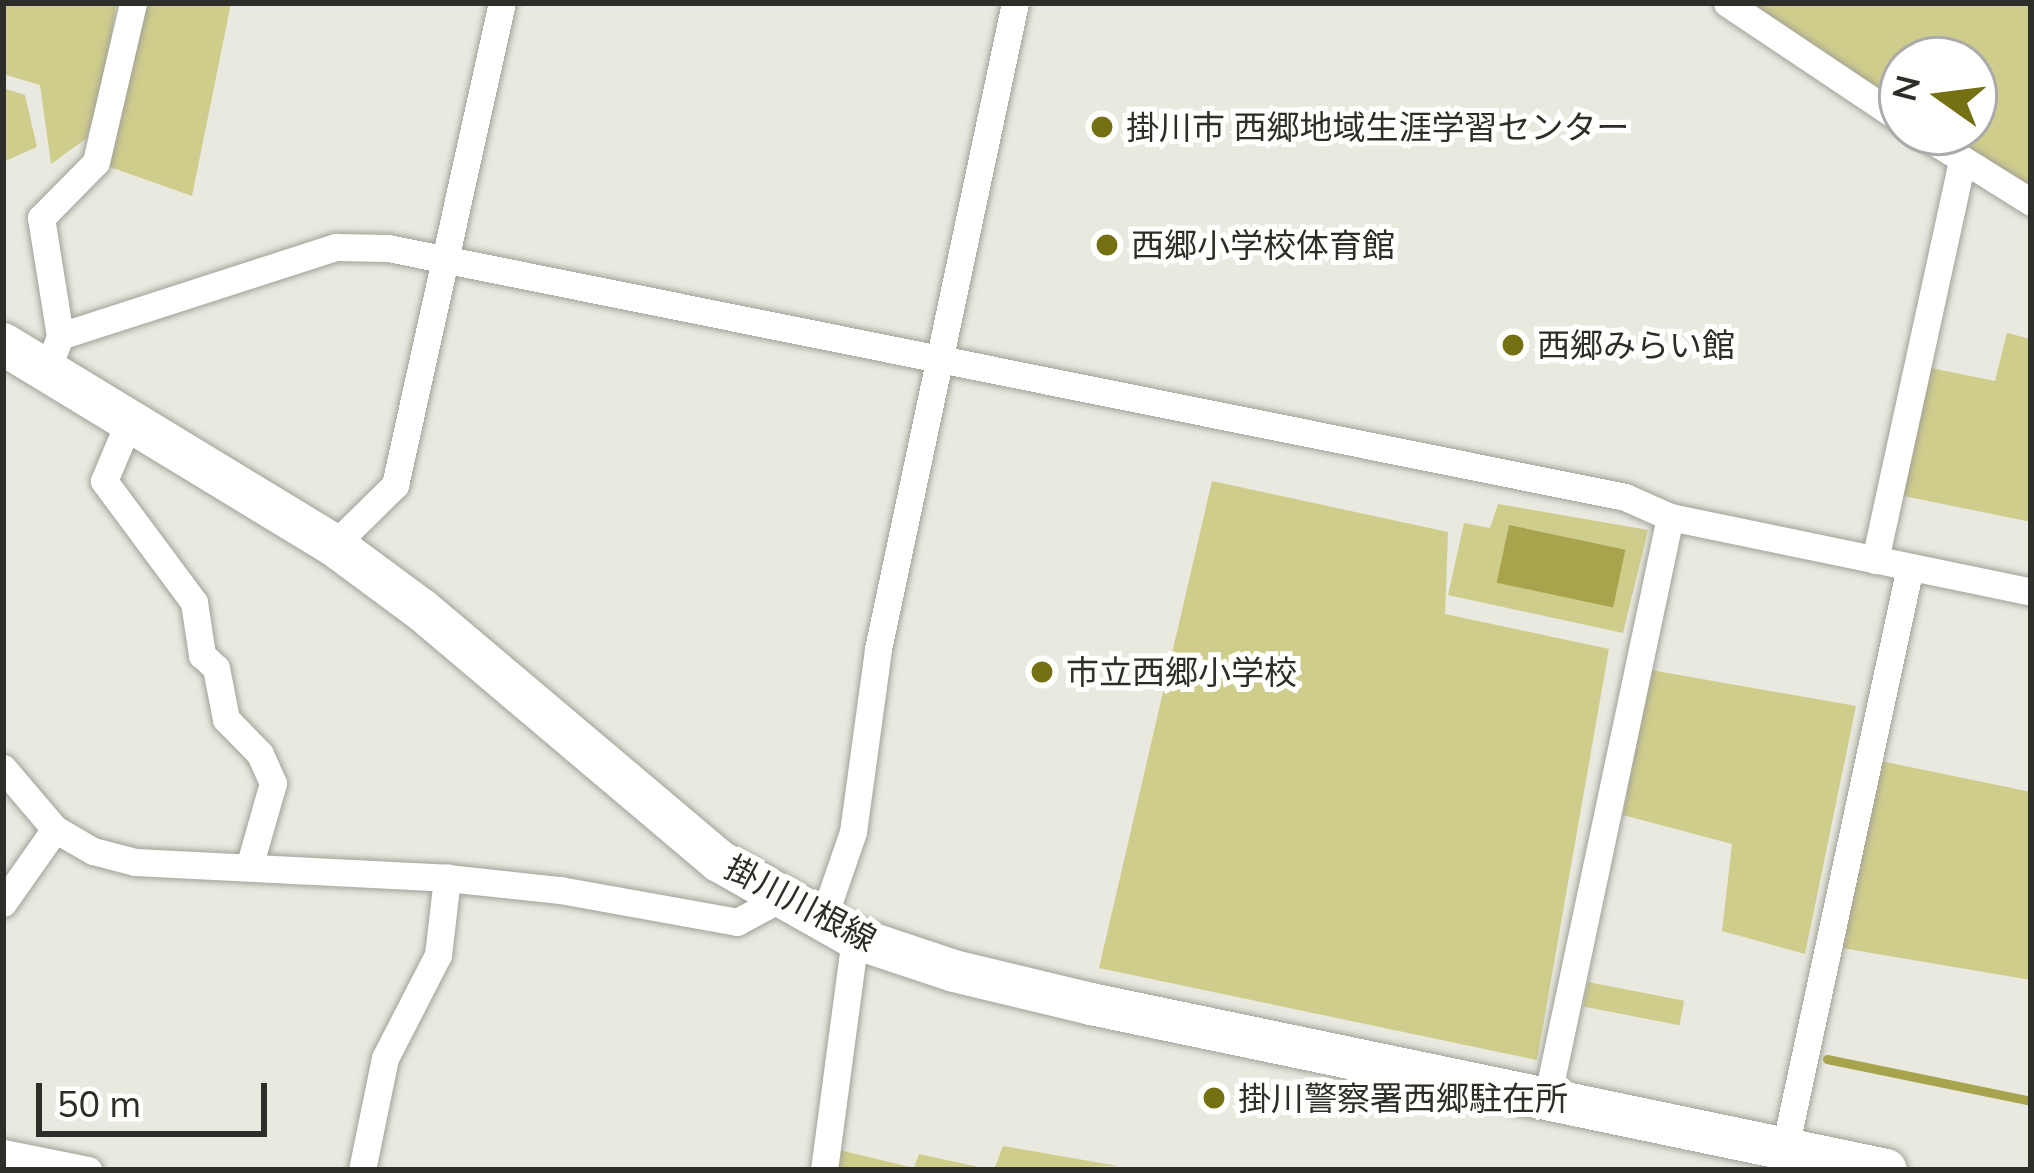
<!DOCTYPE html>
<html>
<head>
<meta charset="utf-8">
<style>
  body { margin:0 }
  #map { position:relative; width:2034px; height:1173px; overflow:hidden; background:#e9e9e0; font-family:Mulish,"Noto Sans JP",sans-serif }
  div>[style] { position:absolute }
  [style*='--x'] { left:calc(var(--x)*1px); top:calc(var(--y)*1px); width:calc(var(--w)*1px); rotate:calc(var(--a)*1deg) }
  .green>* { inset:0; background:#cfcd8c; transform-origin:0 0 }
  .water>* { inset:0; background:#a7a44d; transform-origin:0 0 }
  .stream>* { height:9px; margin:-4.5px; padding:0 4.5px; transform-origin:4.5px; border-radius:4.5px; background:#a7a44d }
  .roads { filter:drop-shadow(0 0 3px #a1a198) drop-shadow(0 0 3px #a1a198) }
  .street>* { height:27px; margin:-13.5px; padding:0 13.5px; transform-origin:13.5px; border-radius:13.5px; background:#fff }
  .primary>* { height:42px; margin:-21px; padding:0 21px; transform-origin:21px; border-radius:21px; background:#fff }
  .dots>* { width:33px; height:33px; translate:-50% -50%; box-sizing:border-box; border:6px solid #fffffe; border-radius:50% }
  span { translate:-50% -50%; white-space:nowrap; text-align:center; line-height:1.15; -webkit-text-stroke:10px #fffffe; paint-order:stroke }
  .poi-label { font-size:33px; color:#2d2d2a }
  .left { translate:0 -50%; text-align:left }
  .street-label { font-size:33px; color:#2d2d2a }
  .frame { position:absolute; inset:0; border:6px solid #2d2d2a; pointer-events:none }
  .north { position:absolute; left:1878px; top:36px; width:120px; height:120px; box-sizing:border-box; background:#fffffe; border:3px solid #ababa9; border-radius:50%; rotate:284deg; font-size:33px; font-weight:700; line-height:48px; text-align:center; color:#2d2d2a }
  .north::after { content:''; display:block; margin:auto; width:42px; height:54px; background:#757113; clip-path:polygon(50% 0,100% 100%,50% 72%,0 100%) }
  .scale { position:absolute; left:36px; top:1083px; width:231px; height:54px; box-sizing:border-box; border:6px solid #2d2d2a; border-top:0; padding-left:15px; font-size:36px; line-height:42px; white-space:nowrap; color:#2d2d2a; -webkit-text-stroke:9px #fffffe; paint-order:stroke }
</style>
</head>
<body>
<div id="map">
  <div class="green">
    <i style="clip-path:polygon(3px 3px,116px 3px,107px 70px,87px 138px,51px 164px,40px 85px,3px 74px)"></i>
    <i style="clip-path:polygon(133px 3px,231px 3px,192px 196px,96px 162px)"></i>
    <i style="clip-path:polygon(1727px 3px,2031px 3px,2031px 202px,1919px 132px,1974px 132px,1974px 60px,1902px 60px,1902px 120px)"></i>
    <i style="clip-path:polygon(3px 88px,25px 95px,37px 147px,3px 162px)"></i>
    <i style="clip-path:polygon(2007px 333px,2031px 339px,2031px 522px,1899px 495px,1931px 368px,1995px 381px)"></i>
    <i style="clip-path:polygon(1212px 481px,1448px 532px,1445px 614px,1609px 649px,1537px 1060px,1099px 968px)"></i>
    <i style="clip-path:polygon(1498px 504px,1648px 530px,1623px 633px,1448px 595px,1464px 523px,1490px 528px)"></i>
    <i style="clip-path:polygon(1651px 670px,1856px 706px,1805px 954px,1722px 931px,1732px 844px,1623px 815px)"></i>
    <i style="clip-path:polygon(1876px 760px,2031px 792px,2031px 980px,1836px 947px)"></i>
    <i style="left:1588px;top:982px;width:98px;height:25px;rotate:11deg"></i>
    <i style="clip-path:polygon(1003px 1146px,1118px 1166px,994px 1170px)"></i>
    <i style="clip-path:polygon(827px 1147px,914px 1168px,919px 1154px,993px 1170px,824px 1170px)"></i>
  </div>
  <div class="water">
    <i style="left:1509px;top:525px;width:119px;height:59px;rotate:12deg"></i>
  </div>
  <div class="stream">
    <i style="--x:1827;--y:1059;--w:208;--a:11.6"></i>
  </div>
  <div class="roads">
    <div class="street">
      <i style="--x:1727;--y:3;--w:211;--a:33.8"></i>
      <i style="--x:1919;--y:132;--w:132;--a:32"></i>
      <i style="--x:60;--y:336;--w:120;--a:-99.1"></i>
      <i style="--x:41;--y:218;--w:78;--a:-45.5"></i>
      <i style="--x:96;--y:162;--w:163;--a:-76.9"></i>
      <i style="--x:47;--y:369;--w:35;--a:-68"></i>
      <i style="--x:60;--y:336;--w:290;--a:-17.9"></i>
      <i style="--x:336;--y:247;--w:52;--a:1.1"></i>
      <i style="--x:388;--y:248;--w:1262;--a:11.38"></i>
      <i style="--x:1625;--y:497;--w:49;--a:24"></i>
      <i style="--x:1670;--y:517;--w:595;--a:101.93"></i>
      <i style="--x:130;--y:419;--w:67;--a:112.8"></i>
      <i style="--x:104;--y:481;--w:151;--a:53.4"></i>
      <i style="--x:194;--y:602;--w:54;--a:81.4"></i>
      <i style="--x:202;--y:655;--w:19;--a:43"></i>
      <i style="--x:216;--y:668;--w:52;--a:78.9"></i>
      <i style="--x:226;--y:719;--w:49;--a:45.8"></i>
      <i style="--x:260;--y:754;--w:32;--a:66"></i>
      <i style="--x:273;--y:783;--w:87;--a:105.9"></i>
      <i style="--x:1670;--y:517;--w:369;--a:11.7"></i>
      <i style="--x:334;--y:545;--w:86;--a:-44.5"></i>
      <i style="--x:395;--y:485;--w:494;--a:-77.5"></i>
      <i style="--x:1875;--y:560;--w:408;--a:-77.7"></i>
      <i style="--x:3;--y:768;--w:80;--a:49.6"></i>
      <i style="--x:55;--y:829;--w:44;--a:30.1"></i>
      <i style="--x:93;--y:851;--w:43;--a:14.7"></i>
      <i style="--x:135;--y:862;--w:312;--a:2.9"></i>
      <i style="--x:447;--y:878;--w:114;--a:6.1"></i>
      <i style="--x:560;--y:890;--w:180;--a:10.2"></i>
      <i style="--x:737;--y:922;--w:52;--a:-28.5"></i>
      <i style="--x:3;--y:903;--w:90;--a:-54.9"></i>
      <i style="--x:822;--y:922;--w:95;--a:-71"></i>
      <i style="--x:853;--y:832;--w:185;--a:-82.2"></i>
      <i style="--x:878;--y:649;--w:660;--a:-78.03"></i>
      <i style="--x:1785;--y:1148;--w:594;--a:-77.86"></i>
      <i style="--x:3;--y:1153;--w:87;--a:11.3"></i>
      <i style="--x:362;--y:1170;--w:114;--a:-78.4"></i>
      <i style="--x:385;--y:1058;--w:116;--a:-62.8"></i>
      <i style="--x:438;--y:955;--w:78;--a:-83.3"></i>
      <i style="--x:824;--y:1170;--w:234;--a:-82.4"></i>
    </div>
    <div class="primary">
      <i style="--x:3;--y:344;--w:387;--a:31.3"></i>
      <i style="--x:334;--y:545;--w:109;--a:36.5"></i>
      <i style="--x:422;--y:610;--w:389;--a:40.2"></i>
      <i style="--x:719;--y:861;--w:156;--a:29.5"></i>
      <i style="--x:855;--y:938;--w:104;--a:18.4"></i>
      <i style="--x:954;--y:971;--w:141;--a:13.5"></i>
      <i style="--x:1091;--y:1004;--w:812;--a:11.79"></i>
    </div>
  </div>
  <div class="dots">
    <i style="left:1102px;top:127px;background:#757113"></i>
    <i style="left:1107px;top:245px;background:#757113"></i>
    <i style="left:1513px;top:345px;background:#757113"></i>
    <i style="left:1042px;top:672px;background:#757113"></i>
    <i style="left:1214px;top:1098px;background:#757113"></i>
  </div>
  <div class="poi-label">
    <span class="left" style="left:1126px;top:127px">掛川市 西郷地域生涯学習センター</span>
    <span class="left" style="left:1131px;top:245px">西郷小学校体育館</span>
    <span class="left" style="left:1537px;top:345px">西郷みらい館</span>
    <span class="left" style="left:1066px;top:672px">市立西郷小学校</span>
    <span class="left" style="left:1238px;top:1098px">掛川警察署西郷駐在所</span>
  </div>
  <div class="street-label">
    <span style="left:801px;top:903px;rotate:28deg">掛川川根線</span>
  </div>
  <div class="frame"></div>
  <div class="north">N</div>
  <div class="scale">50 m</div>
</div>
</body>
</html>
